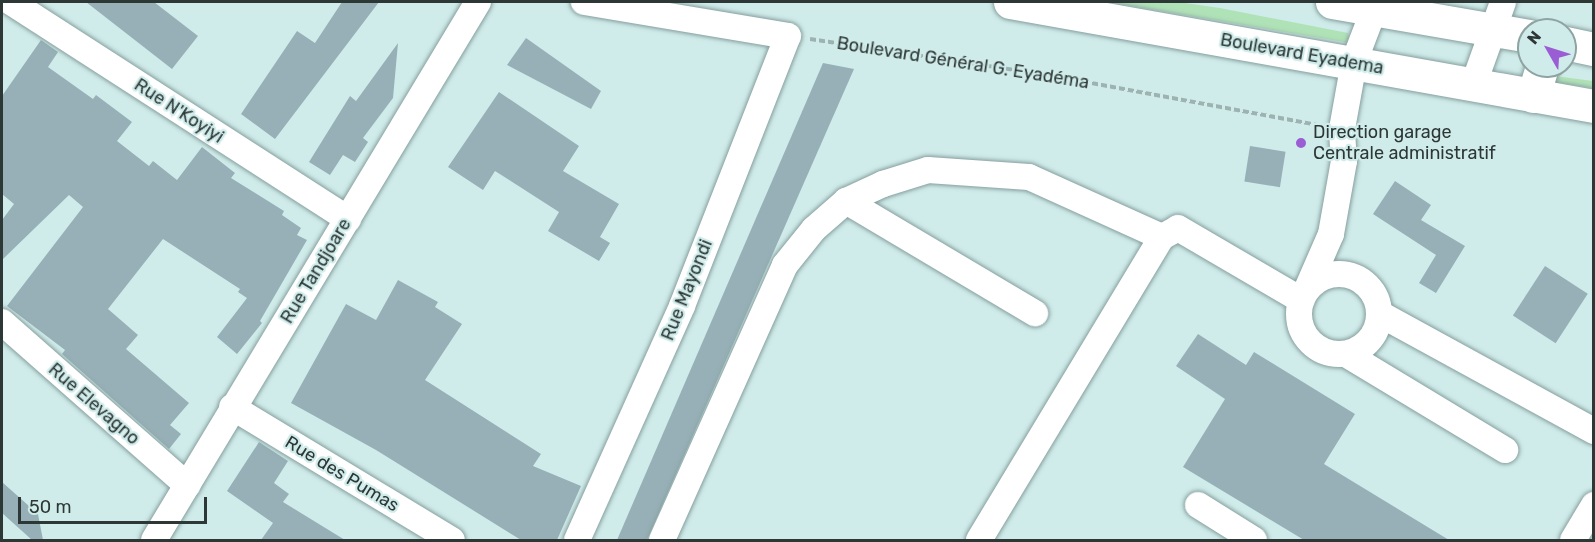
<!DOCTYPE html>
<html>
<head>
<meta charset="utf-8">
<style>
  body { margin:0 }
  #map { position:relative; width:1595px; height:542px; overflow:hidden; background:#d0ecea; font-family:Rubik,sans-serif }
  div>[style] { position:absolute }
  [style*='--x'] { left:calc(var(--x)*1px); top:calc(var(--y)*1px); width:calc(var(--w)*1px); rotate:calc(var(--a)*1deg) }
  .green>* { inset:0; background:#b0e2b7 }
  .building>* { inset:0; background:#97b0b7; transform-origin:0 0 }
  .path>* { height:4px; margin-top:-2px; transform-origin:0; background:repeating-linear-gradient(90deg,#9db3b2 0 6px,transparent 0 9px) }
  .roads { filter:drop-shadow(0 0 2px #859f9e) drop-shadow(0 0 2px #859f9e) }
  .minor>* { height:26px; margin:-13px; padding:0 13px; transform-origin:13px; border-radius:13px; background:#fff }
  .minor>.ring { margin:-13px; padding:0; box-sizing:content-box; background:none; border:26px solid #fff; border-radius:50% }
  .highway>* { height:33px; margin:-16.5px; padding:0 16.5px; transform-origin:16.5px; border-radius:16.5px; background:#fff }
  .dots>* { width:16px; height:16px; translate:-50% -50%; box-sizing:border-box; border:3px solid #d0ecea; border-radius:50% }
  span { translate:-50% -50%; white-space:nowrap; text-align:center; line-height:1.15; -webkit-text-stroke:4.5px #d0ecea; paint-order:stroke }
  .street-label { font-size:18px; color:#2c3736 }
  .poi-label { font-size:18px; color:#2c3736 }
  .left { translate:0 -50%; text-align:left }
  .frame { position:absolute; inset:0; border:3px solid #2c3736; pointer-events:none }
  .north { position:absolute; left:1517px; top:18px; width:60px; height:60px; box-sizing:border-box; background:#d0ecea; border:2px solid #8ea4a2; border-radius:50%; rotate:309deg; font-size:16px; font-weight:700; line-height:24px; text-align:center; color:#2c3736 }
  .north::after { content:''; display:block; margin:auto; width:21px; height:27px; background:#9a5dd4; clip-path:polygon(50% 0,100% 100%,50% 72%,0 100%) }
  .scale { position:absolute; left:18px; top:497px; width:189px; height:27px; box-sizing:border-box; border:3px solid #2c3736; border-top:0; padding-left:8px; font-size:18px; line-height:21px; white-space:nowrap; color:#2c3736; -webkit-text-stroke:4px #d0ecea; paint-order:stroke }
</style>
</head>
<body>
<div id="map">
  <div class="green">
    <i style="clip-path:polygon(1108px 2px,1178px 2px,1220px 8px,1348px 33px,1350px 43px)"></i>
    <i style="clip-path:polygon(1555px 76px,1593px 81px,1593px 88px,1555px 82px)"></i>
  </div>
  <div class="building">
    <i style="clip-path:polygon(86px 2px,154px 2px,198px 36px,172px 69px)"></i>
    <i style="clip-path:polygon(342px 2px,379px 2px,275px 139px,241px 114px,297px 31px,315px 43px)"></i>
    <i style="clip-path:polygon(526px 38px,601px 91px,591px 109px,507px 65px)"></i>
    <i style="clip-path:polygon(41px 40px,58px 52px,48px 67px,93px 99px,96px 95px,132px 122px,117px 141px,149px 166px,153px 161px,177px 180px,202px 147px,235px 173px,231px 178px,284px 211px,282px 215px,301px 228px,297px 235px,307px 240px,260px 321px,262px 323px,237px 354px,217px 337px,247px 298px,238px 292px,240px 289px,163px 239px,108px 309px,138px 335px,126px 349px,189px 403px,170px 425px,181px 434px,169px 449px,62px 354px,65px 350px,7px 306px,83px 207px,69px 195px,2px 260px,2px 220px,14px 204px,2px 194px,2px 96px)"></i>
    <i style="clip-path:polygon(398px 43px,393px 98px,363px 138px,368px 142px,355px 162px,343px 155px,330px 175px,309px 162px,350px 96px,356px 101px)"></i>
    <i style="clip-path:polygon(823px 63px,854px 69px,647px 540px,617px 540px)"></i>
    <i style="clip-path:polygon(499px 92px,579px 146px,563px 171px,619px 204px,600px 237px,610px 243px,599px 261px,548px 231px,559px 212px,495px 171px,483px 190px,448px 167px)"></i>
    <i style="left:1250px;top:146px;width:36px;height:36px;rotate:9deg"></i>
    <i style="clip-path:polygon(1395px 181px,1431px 205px,1421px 220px,1465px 246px,1436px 293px,1419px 283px,1436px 255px,1373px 214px)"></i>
    <i style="left:1545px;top:266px;width:51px;height:59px;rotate:33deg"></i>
    <i style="clip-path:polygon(398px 280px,438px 302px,435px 307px,462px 324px,425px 380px,541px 454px,533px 466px,581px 486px,557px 540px,521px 540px,376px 450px,291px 403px,346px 304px,376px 320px)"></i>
    <i style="clip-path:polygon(1198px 334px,1246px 365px,1254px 352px,1355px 414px,1324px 464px,1449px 540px,1304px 540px,1183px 467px,1225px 399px,1176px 366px)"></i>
    <i style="clip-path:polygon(259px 442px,288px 461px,274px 483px,289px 494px,283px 502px,345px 540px,261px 540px,273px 523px,227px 491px)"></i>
    <i style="clip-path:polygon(2px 482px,38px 514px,43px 540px,32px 540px,2px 513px)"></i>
  </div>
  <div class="path">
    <i style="--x:810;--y:39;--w:241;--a:8.6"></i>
    <i style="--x:1048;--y:75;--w:275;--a:10.5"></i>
  </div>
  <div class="roads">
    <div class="minor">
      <i style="--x:11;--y:2;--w:401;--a:32.8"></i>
      <i style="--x:1473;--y:86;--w:89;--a:-70.3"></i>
      <i style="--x:846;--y:201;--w:220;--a:30.7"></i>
      <i class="ring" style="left:1299px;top:274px;width:54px;height:54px"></i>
      <i style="--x:1307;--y:289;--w:60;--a:-66.4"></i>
      <i style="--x:1331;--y:234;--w:74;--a:-79.9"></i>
      <i style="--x:1344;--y:161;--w:32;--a:-94"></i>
      <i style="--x:1342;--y:129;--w:68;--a:-79.8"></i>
      <i style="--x:1354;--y:62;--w:59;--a:-69.1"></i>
      <i style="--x:1375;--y:7;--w:13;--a:-23"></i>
      <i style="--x:1380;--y:314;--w:244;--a:28.7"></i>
      <i style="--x:2;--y:322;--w:247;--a:41.4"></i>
      <i style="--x:1346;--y:354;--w:186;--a:31.1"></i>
      <i style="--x:232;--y:407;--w:257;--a:31.2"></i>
      <i style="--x:1198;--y:505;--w:66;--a:32"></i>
      <i style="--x:154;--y:540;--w:628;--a:-58.94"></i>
      <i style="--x:577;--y:540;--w:256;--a:-65.8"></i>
      <i style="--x:682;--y:306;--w:290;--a:-68.6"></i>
      <i style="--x:788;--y:36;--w:207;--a:-170.5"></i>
      <i style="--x:662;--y:540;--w:301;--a:-65.9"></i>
      <i style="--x:785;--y:265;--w:46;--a:-51.1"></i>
      <i style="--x:814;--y:229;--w:43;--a:-41.2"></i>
      <i style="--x:846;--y:201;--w:41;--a:-24.7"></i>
      <i style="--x:883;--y:184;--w:47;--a:-17.3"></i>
      <i style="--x:928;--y:170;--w:101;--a:4"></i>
      <i style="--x:1029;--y:177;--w:146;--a:24.3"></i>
      <i style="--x:979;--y:540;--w:354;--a:-58.9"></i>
      <i style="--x:1162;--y:237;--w:18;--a:-29"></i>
      <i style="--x:1178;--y:228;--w:143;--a:30.3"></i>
      <i style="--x:1573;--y:540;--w:41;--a:-59"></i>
    </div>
    <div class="highway">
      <i style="--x:1010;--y:2;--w:593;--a:10.1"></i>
      <i style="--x:1332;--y:2;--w:200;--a:9.8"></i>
      <i style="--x:1565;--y:43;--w:30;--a:12"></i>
      <i style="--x:1533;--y:96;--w:31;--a:-73"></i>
    </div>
  </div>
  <div class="dots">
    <i style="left:1301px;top:143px;background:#9a5dd4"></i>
  </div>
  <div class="street-label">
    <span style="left:1302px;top:54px;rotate:10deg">Boulevard Eyadema</span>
    <span style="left:963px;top:63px;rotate:9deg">Boulevard Général G. Eyadéma</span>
    <span style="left:179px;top:111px;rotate:33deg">Rue N'Koyiyi</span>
    <span style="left:316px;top:271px;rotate:-59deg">Rue Tandjoare</span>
    <span style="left:687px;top:290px;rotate:-68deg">Rue Mayondi</span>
    <span style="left:94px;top:404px;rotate:41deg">Rue Elevagno</span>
    <span style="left:342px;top:474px;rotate:31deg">Rue des Pumas</span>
  </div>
  <div class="poi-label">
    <span class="left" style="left:1313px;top:143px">Direction garage<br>Centrale administratif</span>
  </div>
  <div class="frame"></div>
  <div class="north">N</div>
  <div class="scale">50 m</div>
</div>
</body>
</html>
